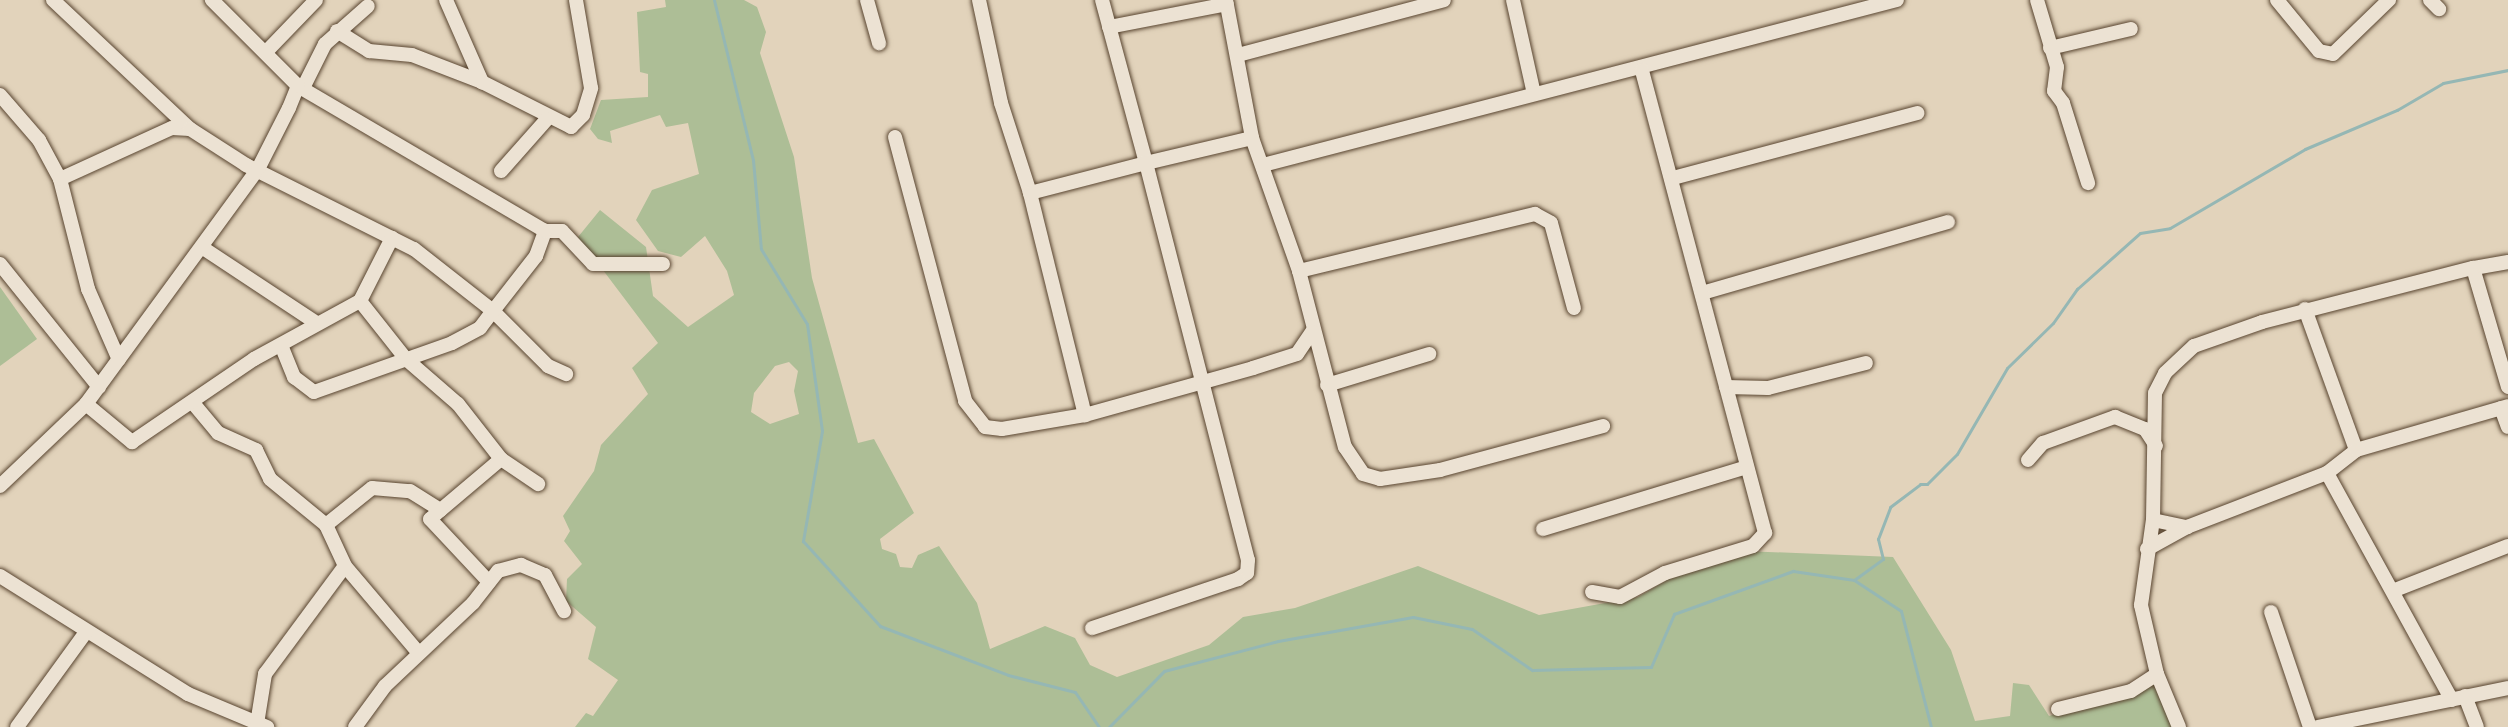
<!DOCTYPE html>
<html>
<head>
<meta charset="utf-8">
<style>
  body { margin:0 }
  #map { position:relative; width:2508px; height:727px; overflow:hidden; background:#e2d3bb; font-family:"Libre Caslon Text",serif }
  div>[style] { position:absolute }
  [style*='--x'] { left:calc(var(--x)*1px); top:calc(var(--y)*1px); width:calc(var(--w)*1px); rotate:calc(var(--a)*1deg) }
  .green>* { inset:0; background:#adbe96 }
  .stream>* { height:3px; margin:-1.5px; padding:0 1.5px; transform-origin:1.5px; border-radius:1.5px; background:#95b7b4 }
  .roads { filter:drop-shadow(0 0 2px #58442f) drop-shadow(0 0 2px #58442f) }
  .minor>* { height:14px; margin:-7px; padding:0 7px; transform-origin:7px; border-radius:7px; background:#ece2d3 }
  span { translate:-50% -50%; white-space:nowrap; text-align:center; line-height:1.15; -webkit-text-stroke:6px #ece2d3; paint-order:stroke }
</style>
</head>
<body>
<div id="map">
  <div class="green">
    <i style="clip-path:polygon(evenodd,665px 0,744px 0,757px 7px,766px 32px,760px 53px,794px 157px,812px 278px,858px 443px,874px 439px,914px 513px,880px 539px,882px 549px,896px 554px,900px 567px,912px 568px,918px 555px,939px 546px,977px 603px,990px 649px,1045px 626px,1075px 638px,1090px 665px,1117px 677px,1209px 645px,1243px 617px,1295px 608px,1418px 566px,1539px 615px,1638px 597px,1686px 569px,1744px 551px,1893px 557px,1951px 650px,1975px 721px,2010px 716px,2013px 683px,2029px 685px,2049px 716px,2156px 681px,2174px 727px,575px 727px,586px 713px,593px 716px,618px 680px,588px 659px,596px 627px,566px 601px,567px 579px,582px 564px,564px 541px,570px 531px,563px 516px,594px 471px,601px 445px,648px 394px,632px 368px,658px 343px,578px 237px,600px 210px,646px 247px,653px 296px,688px 327px,734px 295px,727px 271px,705px 236px,681px 257px,658px 251px,636px 220px,652px 190px,699px 174px,688px 123px,666px 127px,660px 115px,610px 131px,612px 143px,598px 139px,590px 129px,601px 100px,648px 97px,648px 74px,640px 72px,637px 12px,666px 7px,665px 0,789px 362px,798px 371px,794px 391px,799px 414px,770px 424px,751px 412px,754px 393px,775px 366px,789px 362px)"></i>
    <i style="clip-path:polygon(0 287px,37px 339px,0 366px)"></i>
  </div>
  <div class="stream">
    <i style="--x:714;--y:0;--w:165;--a:76.3"></i>
    <i style="--x:753;--y:160;--w:89;--a:84.9"></i>
    <i style="--x:761;--y:249;--w:88;--a:58.5"></i>
    <i style="--x:807;--y:324;--w:108;--a:82"></i>
    <i style="--x:822;--y:431;--w:112;--a:99.8"></i>
    <i style="--x:803;--y:541;--w:115;--a:47.8"></i>
    <i style="--x:880;--y:626;--w:137;--a:20.9"></i>
    <i style="--x:1008;--y:675;--w:69;--a:14.2"></i>
    <i style="--x:1075;--y:692;--w:42;--a:55.6"></i>
    <i style="--x:1854;--y:580;--w:36;--a:-36"></i>
    <i style="--x:1883;--y:559;--w:21;--a:-104"></i>
    <i style="--x:1878;--y:539;--w:34;--a:-69"></i>
    <i style="--x:1890;--y:507;--w:38;--a:-37"></i>
    <i style="--x:1920;--y:484;--w:7;--a:0"></i>
    <i style="--x:1927;--y:484;--w:42;--a:-45"></i>
    <i style="--x:1957;--y:454;--w:99;--a:-59.8"></i>
    <i style="--x:2007;--y:368;--w:64;--a:-44.4"></i>
    <i style="--x:2053;--y:323;--w:42;--a:-54.8"></i>
    <i style="--x:2077;--y:289;--w:84;--a:-41.6"></i>
    <i style="--x:2140;--y:233;--w:30;--a:-9"></i>
    <i style="--x:2170;--y:228;--w:156;--a:-30.3"></i>
    <i style="--x:2305;--y:149;--w:100;--a:-23"></i>
    <i style="--x:2397;--y:110;--w:53;--a:-30.4"></i>
    <i style="--x:2443;--y:83;--w:66;--a:-11.3"></i>
    <i style="--x:1109;--y:727;--w:78;--a:-45.5"></i>
    <i style="--x:1164;--y:671;--w:118;--a:-14.7"></i>
    <i style="--x:1278;--y:641;--w:137;--a:-10.1"></i>
    <i style="--x:1413;--y:617;--w:60;--a:11.5"></i>
    <i style="--x:1472;--y:629;--w:73;--a:34.3"></i>
    <i style="--x:1532;--y:670;--w:119;--a:-1.4"></i>
    <i style="--x:1651;--y:667;--w:58;--a:-66.5"></i>
    <i style="--x:1674;--y:614;--w:127;--a:-19.9"></i>
    <i style="--x:1793;--y:571;--w:62;--a:8.4"></i>
    <i style="--x:1854;--y:580;--w:56;--a:33.4"></i>
    <i style="--x:1901;--y:611;--w:120;--a:75.5"></i>
  </div>
  <div class="roads">
    <div class="minor">
      <i style="--x:53;--y:0;--w:188;--a:43.3"></i>
      <i style="--x:446;--y:0;--w:90;--a:66.3"></i>
      <i style="--x:482;--y:82;--w:100;--a:26.8"></i>
      <i style="--x:571;--y:127;--w:17;--a:-45"></i>
      <i style="--x:583;--y:115;--w:28;--a:-73"></i>
      <i style="--x:591;--y:88;--w:89;--a:-99.7"></i>
      <i style="--x:867;--y:0;--w:45;--a:74.4"></i>
      <i style="--x:979;--y:0;--w:105;--a:77.9"></i>
      <i style="--x:1001;--y:103;--w:95;--a:72.1"></i>
      <i style="--x:1030;--y:193;--w:229;--a:76.1"></i>
      <i style="--x:1102;--y:0;--w:169;--a:74.9"></i>
      <i style="--x:1146;--y:163;--w:109;--a:-13.3"></i>
      <i style="--x:1226;--y:0;--w:140;--a:79.3"></i>
      <i style="--x:1252;--y:138;--w:141;--a:70.5"></i>
      <i style="--x:1299;--y:271;--w:182;--a:75.4"></i>
      <i style="--x:1345;--y:447;--w:32;--a:56"></i>
      <i style="--x:1363;--y:474;--w:18;--a:16"></i>
      <i style="--x:1380;--y:479;--w:61;--a:-8.5"></i>
      <i style="--x:1440;--y:470;--w:169;--a:-15.1"></i>
      <i style="--x:1513;--y:0;--w:96;--a:77.4"></i>
      <i style="--x:2037;--y:0;--w:70;--a:73.4"></i>
      <i style="--x:2057;--y:67;--w:24;--a:97"></i>
      <i style="--x:2054;--y:91;--w:15;--a:53"></i>
      <i style="--x:2063;--y:103;--w:84;--a:72.6"></i>
      <i style="--x:2277;--y:0;--w:66;--a:50.5"></i>
      <i style="--x:2319;--y:51;--w:14;--a:12"></i>
      <i style="--x:2333;--y:54;--w:78;--a:-44"></i>
      <i style="--x:2430;--y:0;--w:13;--a:45"></i>
      <i style="--x:1109;--y:27;--w:120;--a:-11"></i>
      <i style="--x:337;--y:31;--w:38;--a:32"></i>
      <i style="--x:369;--y:51;--w:43;--a:5.3"></i>
      <i style="--x:412;--y:55;--w:75;--a:21.1"></i>
      <i style="--x:2050;--y:48;--w:83;--a:-13.2"></i>
      <i style="--x:266;--y:52;--w:72;--a:-46.1"></i>
      <i style="--x:1238;--y:55;--w:213;--a:-14.9"></i>
      <i style="--x:303;--y:88;--w:49;--a:-63.4"></i>
      <i style="--x:325;--y:44;--w:57;--a:-41.5"></i>
      <i style="--x:0;--y:95;--w:60;--a:49.1"></i>
      <i style="--x:39;--y:140;--w:44;--a:61.7"></i>
      <i style="--x:60;--y:179;--w:114;--a:75.7"></i>
      <i style="--x:88;--y:289;--w:77;--a:66.4"></i>
      <i style="--x:895;--y:137;--w:273;--a:75.1"></i>
      <i style="--x:965;--y:401;--w:33;--a:52"></i>
      <i style="--x:985;--y:427;--w:17;--a:7"></i>
      <i style="--x:1002;--y:429;--w:84;--a:-9.6"></i>
      <i style="--x:1085;--y:415;--w:174;--a:-15.6"></i>
      <i style="--x:1253;--y:368;--w:46;--a:-17.7"></i>
      <i style="--x:1297;--y:354;--w:27;--a:-56"></i>
      <i style="--x:1263;--y:165;--w:655;--a:-14.59"></i>
      <i style="--x:501;--y:171;--w:69;--a:-48.5"></i>
      <i style="--x:1673;--y:178;--w:253;--a:-14.9"></i>
      <i style="--x:60;--y:179;--w:123;--a:-24.5"></i>
      <i style="--x:172;--y:128;--w:18;--a:3"></i>
      <i style="--x:190;--y:129;--w:67;--a:32.7"></i>
      <i style="--x:246;--y:165;--w:188;--a:26.6"></i>
      <i style="--x:414;--y:249;--w:100;--a:38.1"></i>
      <i style="--x:493;--y:311;--w:78;--a:45"></i>
      <i style="--x:548;--y:366;--w:20;--a:24"></i>
      <i style="--x:1030;--y:193;--w:120;--a:-14.5"></i>
      <i style="--x:1146;--y:163;--w:410;--a:75.6"></i>
      <i style="--x:1248;--y:560;--w:13;--a:94"></i>
      <i style="--x:1247;--y:573;--w:11;--a:146"></i>
      <i style="--x:1238;--y:579;--w:154;--a:161.4"></i>
      <i style="--x:545;--y:231;--w:17;--a:0"></i>
      <i style="--x:562;--y:231;--w:45;--a:46.8"></i>
      <i style="--x:593;--y:264;--w:70;--a:0"></i>
      <i style="--x:203;--y:248;--w:134;--a:33.5"></i>
      <i style="--x:2508;--y:262;--w:36;--a:170"></i>
      <i style="--x:2473;--y:268;--w:124;--a:73.6"></i>
      <i style="--x:0;--y:264;--w:158;--a:51.2"></i>
      <i style="--x:1299;--y:271;--w:243;--a:-13.6"></i>
      <i style="--x:1535;--y:214;--w:18;--a:29"></i>
      <i style="--x:1551;--y:223;--w:88;--a:74.9"></i>
      <i style="--x:1702;--y:293;--w:256;--a:-16.1"></i>
      <i style="--x:360;--y:301;--w:71;--a:-63.1"></i>
      <i style="--x:2305;--y:309;--w:150;--a:70.1"></i>
      <i style="--x:281;--y:345;--w:35;--a:68"></i>
      <i style="--x:294;--y:377;--w:25;--a:37"></i>
      <i style="--x:314;--y:392;--w:146;--a:-19.5"></i>
      <i style="--x:452;--y:343;--w:32;--a:-28"></i>
      <i style="--x:480;--y:328;--w:21;--a:-53"></i>
      <i style="--x:493;--y:311;--w:70;--a:-52"></i>
      <i style="--x:536;--y:256;--w:27;--a:-70"></i>
      <i style="--x:545;--y:231;--w:286;--a:-149.6"></i>
      <i style="--x:1327;--y:385;--w:107;--a:-16.9"></i>
      <i style="--x:1726;--y:387;--w:42;--a:1.4"></i>
      <i style="--x:1768;--y:388;--w:101;--a:-14.3"></i>
      <i style="--x:193;--y:403;--w:39;--a:50"></i>
      <i style="--x:218;--y:433;--w:42;--a:24.1"></i>
      <i style="--x:256;--y:450;--w:32;--a:64"></i>
      <i style="--x:270;--y:479;--w:72;--a:39.4"></i>
      <i style="--x:326;--y:525;--w:45;--a:65.1"></i>
      <i style="--x:345;--y:566;--w:113;--a:49.7"></i>
      <i style="--x:86;--y:404;--w:60;--a:39.6"></i>
      <i style="--x:132;--y:442;--w:148;--a:-34.2"></i>
      <i style="--x:254;--y:359;--w:121;--a:-28.7"></i>
      <i style="--x:360;--y:301;--w:74;--a:51.6"></i>
      <i style="--x:406;--y:359;--w:69;--a:40.9"></i>
      <i style="--x:458;--y:404;--w:70;--a:52"></i>
      <i style="--x:501;--y:459;--w:45;--a:34"></i>
      <i style="--x:2501;--y:408;--w:20;--a:70"></i>
      <i style="--x:2028;--y:460;--w:23;--a:-49"></i>
      <i style="--x:2043;--y:443;--w:77;--a:-19.9"></i>
      <i style="--x:2115;--y:417;--w:32;--a:22"></i>
      <i style="--x:2145;--y:429;--w:20;--a:57"></i>
      <i style="--x:2327;--y:473;--w:259;--a:61.2"></i>
      <i style="--x:0;--y:486;--w:119;--a:-43.6"></i>
      <i style="--x:86;--y:404;--w:291;--a:-53.8"></i>
      <i style="--x:258;--y:169;--w:68;--a:-63.1"></i>
      <i style="--x:289;--y:108;--w:24;--a:-68"></i>
      <i style="--x:298;--y:86;--w:122;--a:-135"></i>
      <i style="--x:2153;--y:520;--w:35;--a:12"></i>
      <i style="--x:326;--y:525;--w:59;--a:-38.8"></i>
      <i style="--x:372;--y:488;--w:38;--a:5"></i>
      <i style="--x:410;--y:491;--w:36;--a:32"></i>
      <i style="--x:1543;--y:529;--w:210;--a:-16.9"></i>
      <i style="--x:2147;--y:549;--w:46;--a:-28.8"></i>
      <i style="--x:2187;--y:527;--w:150;--a:-21.1"></i>
      <i style="--x:2327;--y:473;--w:37;--a:-38"></i>
      <i style="--x:2356;--y:450;--w:158;--a:-16.1"></i>
      <i style="--x:0;--y:576;--w:222;--a:32.1"></i>
      <i style="--x:188;--y:694;--w:86;--a:22.7"></i>
      <i style="--x:489;--y:582;--w:86;--a:-133.1"></i>
      <i style="--x:430;--y:519;--w:93;--a:-40.2"></i>
      <i style="--x:2395;--y:590;--w:121;--a:-21.3"></i>
      <i style="--x:1592;--y:592;--w:28;--a:10"></i>
      <i style="--x:1620;--y:597;--w:51;--a:-28.1"></i>
      <i style="--x:1665;--y:573;--w:92;--a:-17.1"></i>
      <i style="--x:1753;--y:546;--w:18;--a:-47"></i>
      <i style="--x:1765;--y:533;--w:479;--a:-104.9"></i>
      <i style="--x:2271;--y:612;--w:121;--a:71.3"></i>
      <i style="--x:2465;--y:696;--w:33;--a:69"></i>
      <i style="--x:2058;--y:709;--w:75;--a:-13.9"></i>
      <i style="--x:2131;--y:691;--w:31;--a:-33"></i>
      <i style="--x:257;--y:724;--w:51;--a:-80.9"></i>
      <i style="--x:265;--y:674;--w:134;--a:-53.5"></i>
      <i style="--x:17;--y:727;--w:117;--a:-54"></i>
      <i style="--x:355;--y:727;--w:51;--a:-53.8"></i>
      <i style="--x:385;--y:686;--w:121;--a:-43.3"></i>
      <i style="--x:473;--y:603;--w:41;--a:-52"></i>
      <i style="--x:498;--y:571;--w:24;--a:-15"></i>
      <i style="--x:521;--y:565;--w:26;--a:23"></i>
      <i style="--x:545;--y:575;--w:41;--a:62.2"></i>
      <i style="--x:2179;--y:727;--w:57;--a:-112.5"></i>
      <i style="--x:2157;--y:674;--w:71;--a:-103.1"></i>
      <i style="--x:2141;--y:605;--w:86;--a:-82"></i>
      <i style="--x:2153;--y:520;--w:127;--a:-89.1"></i>
      <i style="--x:2155;--y:393;--w:22;--a:-63"></i>
      <i style="--x:2165;--y:373;--w:40;--a:-43"></i>
      <i style="--x:2194;--y:346;--w:72;--a:-19.4"></i>
      <i style="--x:2262;--y:322;--w:218;--a:-14.4"></i>
      <i style="--x:2318;--y:727;--w:194;--a:-11.6"></i>
    </div>
  </div>
</div>
</body>
</html>
